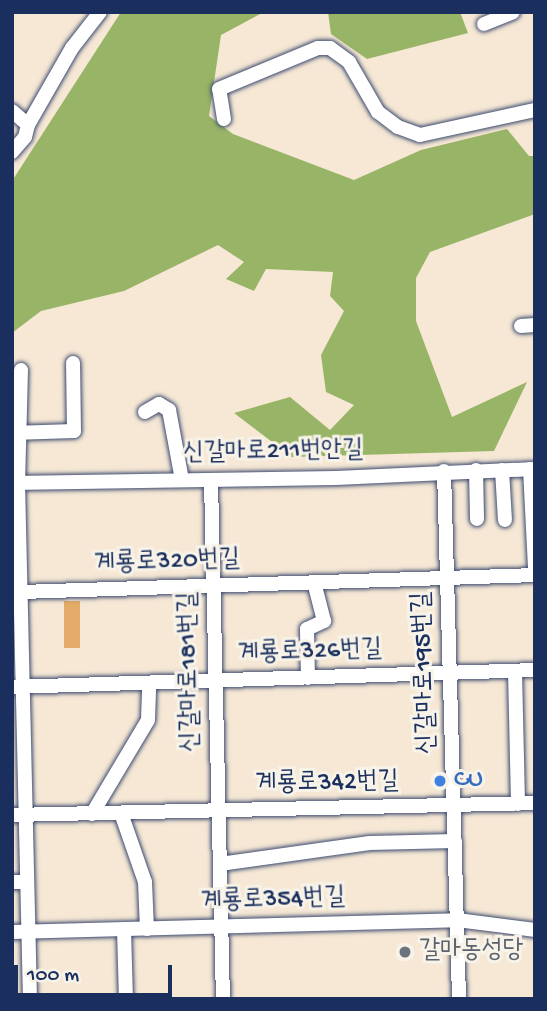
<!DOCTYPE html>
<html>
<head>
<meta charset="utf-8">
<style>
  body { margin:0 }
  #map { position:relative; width:547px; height:1011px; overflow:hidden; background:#f6e8d5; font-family:"Gochi Hand","Poor Story",sans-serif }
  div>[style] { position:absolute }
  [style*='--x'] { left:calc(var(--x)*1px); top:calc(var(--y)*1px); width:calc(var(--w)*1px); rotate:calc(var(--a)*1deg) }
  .forest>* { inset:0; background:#98b466 }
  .building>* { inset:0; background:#e3ab67; transform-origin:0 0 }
  .roads { filter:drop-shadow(0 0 2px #3c4b70) drop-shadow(0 0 2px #3c4b70) }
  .minor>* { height:14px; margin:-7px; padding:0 7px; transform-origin:7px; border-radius:7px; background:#fff }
  .dots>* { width:19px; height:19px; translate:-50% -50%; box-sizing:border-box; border:4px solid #f7f3e8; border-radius:50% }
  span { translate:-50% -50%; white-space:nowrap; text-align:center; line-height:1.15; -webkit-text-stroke:6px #f7f3e8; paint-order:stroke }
  .street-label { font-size:26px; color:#1b2f5e }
  .shop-label { font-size:26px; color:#366cbe }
  .left { translate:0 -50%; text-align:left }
  .worship-label { font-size:26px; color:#5b616d }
  .frame { position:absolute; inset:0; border:14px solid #1b2f5e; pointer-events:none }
  .scale { position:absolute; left:14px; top:965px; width:158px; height:32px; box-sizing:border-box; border:4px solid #1b2f5e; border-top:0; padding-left:9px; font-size:21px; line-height:24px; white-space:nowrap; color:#1b2f5e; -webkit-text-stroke:5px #f7f3e8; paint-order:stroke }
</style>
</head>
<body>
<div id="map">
  <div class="forest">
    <i style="clip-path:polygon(121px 12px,264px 12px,221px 35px,209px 116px,233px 134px,354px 180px,421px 150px,507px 129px,529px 156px,535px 156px,535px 214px,430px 252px,416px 278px,416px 321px,452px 417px,527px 382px,494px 451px,292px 457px,234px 413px,290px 397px,330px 430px,354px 405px,326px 392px,321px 355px,344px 311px,330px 296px,333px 272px,266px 269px,254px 291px,226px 279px,244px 262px,218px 245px,124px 291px,41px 311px,12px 333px,12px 181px)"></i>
    <i style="clip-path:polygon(328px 12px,460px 12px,468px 33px,367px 59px,331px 34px)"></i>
  </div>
  <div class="building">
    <i style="left:64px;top:601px;width:16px;height:47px"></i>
  </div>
  <div class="roads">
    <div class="minor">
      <i style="--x:484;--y:24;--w:31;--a:-22"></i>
      <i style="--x:12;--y:111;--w:21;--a:41"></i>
      <i style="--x:28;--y:125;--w:12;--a:104"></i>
      <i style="--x:25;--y:137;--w:20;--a:131"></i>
      <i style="--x:224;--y:119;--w:30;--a:-99"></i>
      <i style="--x:219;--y:89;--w:107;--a:-22.5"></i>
      <i style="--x:318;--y:48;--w:12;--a:0"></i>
      <i style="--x:330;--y:48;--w:24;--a:36"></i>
      <i style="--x:349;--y:62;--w:58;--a:59.9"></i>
      <i style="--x:378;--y:112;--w:25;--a:37"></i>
      <i style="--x:398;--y:127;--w:23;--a:20"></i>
      <i style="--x:420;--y:135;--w:118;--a:-12.3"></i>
      <i style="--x:28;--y:125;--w:89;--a:-60.3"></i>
      <i style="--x:72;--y:48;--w:46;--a:-52.1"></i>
      <i style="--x:521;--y:326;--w:14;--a:-4"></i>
      <i style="--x:21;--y:370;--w:113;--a:91.5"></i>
      <i style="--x:18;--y:483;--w:516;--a:88.67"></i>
      <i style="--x:145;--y:412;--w:16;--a:-30"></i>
      <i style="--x:159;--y:404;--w:12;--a:31"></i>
      <i style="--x:169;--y:410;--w:71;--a:79.5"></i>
      <i style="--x:12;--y:433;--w:62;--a:-1.8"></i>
      <i style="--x:74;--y:431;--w:68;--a:-90.8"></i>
      <i style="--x:530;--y:469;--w:99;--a:87.1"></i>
      <i style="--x:476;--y:470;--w:49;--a:88.8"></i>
      <i style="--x:502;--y:470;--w:50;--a:86.6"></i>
      <i style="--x:444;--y:471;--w:528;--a:88.37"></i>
      <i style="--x:211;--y:480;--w:519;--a:88.68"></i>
      <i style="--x:12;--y:483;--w:324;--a:-0.9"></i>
      <i style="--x:336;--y:478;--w:199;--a:-2.6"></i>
      <i style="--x:21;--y:592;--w:514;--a:-1.89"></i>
      <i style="--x:515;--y:671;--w:133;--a:88.7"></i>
      <i style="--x:308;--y:678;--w:49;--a:-91.2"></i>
      <i style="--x:307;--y:629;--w:19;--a:-25"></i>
      <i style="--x:324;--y:621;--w:40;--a:-104.4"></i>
      <i style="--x:12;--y:687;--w:523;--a:-1.86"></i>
      <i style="--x:121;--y:813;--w:73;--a:70.8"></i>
      <i style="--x:145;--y:882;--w:47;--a:87.6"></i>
      <i style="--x:92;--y:814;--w:109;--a:-59.2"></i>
      <i style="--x:148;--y:720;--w:37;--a:-88"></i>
      <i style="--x:12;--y:815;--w:523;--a:-1.31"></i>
      <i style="--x:220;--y:864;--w:151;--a:-8"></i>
      <i style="--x:370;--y:843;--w:85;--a:-1.3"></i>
      <i style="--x:12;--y:882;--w:15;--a:0"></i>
      <i style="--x:124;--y:929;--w:70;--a:88.4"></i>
      <i style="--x:12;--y:932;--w:445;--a:-1.5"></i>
      <i style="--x:457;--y:920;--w:79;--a:7.3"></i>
    </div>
  </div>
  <div class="dots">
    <i style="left:440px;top:781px;background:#3f7fe0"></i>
    <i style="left:405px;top:952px;background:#6b7280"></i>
  </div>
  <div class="street-label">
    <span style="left:273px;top:453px;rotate:-1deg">신갈마로211번안길</span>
    <span style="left:167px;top:563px;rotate:-2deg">계룡로320번길</span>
    <span style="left:310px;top:653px;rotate:-2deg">계룡로326번길</span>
    <span style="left:191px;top:672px;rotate:-91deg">신갈마로181번길</span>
    <span style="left:426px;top:673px;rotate:-92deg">신갈마로195번길</span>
    <span style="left:327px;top:784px;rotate:-1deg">계룡로342번길</span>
    <span style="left:273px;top:901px;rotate:-2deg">계룡로354번길</span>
  </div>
  <div class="shop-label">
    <span class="left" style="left:454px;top:781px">CU</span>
  </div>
  <div class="worship-label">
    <span class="left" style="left:419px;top:952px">갈마동성당</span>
  </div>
  <div class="frame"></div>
  <div class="scale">100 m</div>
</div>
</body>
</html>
